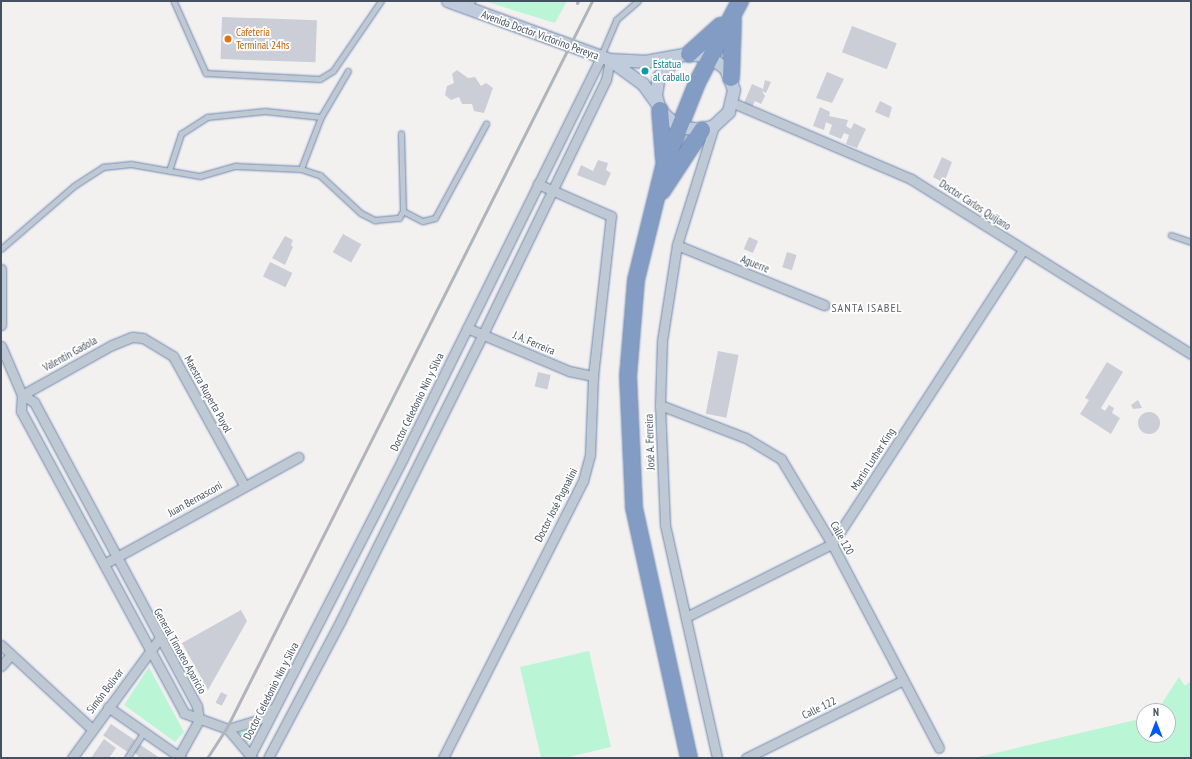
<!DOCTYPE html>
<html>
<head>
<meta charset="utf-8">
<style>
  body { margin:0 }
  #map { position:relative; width:1192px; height:759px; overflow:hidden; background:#f3f0f0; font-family:"PT Sans Narrow",sans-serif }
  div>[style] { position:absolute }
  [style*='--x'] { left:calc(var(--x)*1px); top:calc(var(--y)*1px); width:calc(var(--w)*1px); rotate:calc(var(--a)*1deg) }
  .green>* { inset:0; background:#baf5d6 }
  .building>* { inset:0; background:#cbced6; transform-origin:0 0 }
  .round { border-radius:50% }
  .roads { filter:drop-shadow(0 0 1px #6d87b0) drop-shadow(0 0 1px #6d87b0) }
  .lane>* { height:4.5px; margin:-2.25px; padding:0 2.25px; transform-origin:2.25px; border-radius:2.25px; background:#bfc9d3 }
  .street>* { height:9px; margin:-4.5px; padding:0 4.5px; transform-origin:4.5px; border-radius:4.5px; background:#bfc9d3 }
  .secondary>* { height:12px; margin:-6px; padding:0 6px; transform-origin:6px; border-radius:6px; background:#c0cbdb }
  .highway>* { height:16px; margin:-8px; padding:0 8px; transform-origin:8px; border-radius:8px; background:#829cc4 }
  .rail>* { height:3px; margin:-1.5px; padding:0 1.5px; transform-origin:1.5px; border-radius:1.5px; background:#b1b4bb }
  .dots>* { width:11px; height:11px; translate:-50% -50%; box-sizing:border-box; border:2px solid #fff; border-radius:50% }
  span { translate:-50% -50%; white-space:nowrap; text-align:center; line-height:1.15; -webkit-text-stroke:3.5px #fff; paint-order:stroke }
  .food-label { font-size:11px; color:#c56008 }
  .left { translate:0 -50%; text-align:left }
  .street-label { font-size:11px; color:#455160 }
  .culture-label { font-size:11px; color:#0d838f }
  .neighbourhood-label { font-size:12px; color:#5b5f66; letter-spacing:1px }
  .frame { position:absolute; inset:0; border:2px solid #455160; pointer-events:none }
  .north { position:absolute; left:1136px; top:703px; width:40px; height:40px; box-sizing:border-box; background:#fff; border:1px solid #b5b9bf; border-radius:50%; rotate:0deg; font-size:11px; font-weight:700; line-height:16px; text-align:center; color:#455160 }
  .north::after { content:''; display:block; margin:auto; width:14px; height:18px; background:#0358f9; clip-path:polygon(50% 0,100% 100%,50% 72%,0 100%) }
</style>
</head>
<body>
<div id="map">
  <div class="green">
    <i style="clip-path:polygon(484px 1px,567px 1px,555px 23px)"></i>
    <i style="clip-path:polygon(589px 651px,611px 747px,564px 758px,541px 758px,520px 667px)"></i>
    <i style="clip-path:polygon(149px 667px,184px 732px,175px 742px,124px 705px)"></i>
    <i style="clip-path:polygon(1179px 677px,1185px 686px,1191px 681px,1191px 758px,974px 758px,1144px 718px,1144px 735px,1168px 735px,1168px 711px,1157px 711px)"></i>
    <i style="clip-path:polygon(256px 728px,247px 744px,235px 732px,250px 729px)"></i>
  </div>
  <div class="building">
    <i style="left:222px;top:17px;width:95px;height:42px;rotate:2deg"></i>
    <i style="left:852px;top:26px;width:48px;height:28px;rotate:21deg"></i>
    <i style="clip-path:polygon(457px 70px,468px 78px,475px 77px,481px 86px,486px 83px,493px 88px,484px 113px,474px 111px,472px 104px,462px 104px,459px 97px,451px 100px,445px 95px,447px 86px,454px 83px,452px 74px)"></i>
    <i style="clip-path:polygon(827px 72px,844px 79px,832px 103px,816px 98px)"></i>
    <i style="clip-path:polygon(765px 80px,771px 82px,766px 93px,762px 91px,765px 96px,761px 104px,755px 101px,752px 107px,744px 103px,752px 84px,763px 89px)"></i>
    <i style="clip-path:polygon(880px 101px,892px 107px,889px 118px,875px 112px)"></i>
    <i style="clip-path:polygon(820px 107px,830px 112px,829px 116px,848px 120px,846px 126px,851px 129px,854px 123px,866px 129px,857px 148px,846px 144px,849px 135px,844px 133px,841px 139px,829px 134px,832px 125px,826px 122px,824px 130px,813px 126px)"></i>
    <i style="clip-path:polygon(942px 157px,952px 162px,944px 183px,933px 177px)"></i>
    <i style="clip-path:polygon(598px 160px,608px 163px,606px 170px,611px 173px,605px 186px,577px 175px,581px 165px,593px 171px)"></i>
    <i style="left:343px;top:234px;width:21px;height:21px;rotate:29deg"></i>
    <i style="clip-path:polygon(285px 236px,293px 240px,291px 245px,293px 247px,285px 265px,272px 258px)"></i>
    <i style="left:749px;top:237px;width:10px;height:13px;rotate:24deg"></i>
    <i style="left:787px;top:252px;width:10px;height:16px;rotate:17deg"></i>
    <i style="left:270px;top:262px;width:25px;height:16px;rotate:26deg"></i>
    <i style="left:718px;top:351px;width:21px;height:64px;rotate:11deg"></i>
    <i style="clip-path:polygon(1107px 362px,1123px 372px,1101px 408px,1105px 411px,1109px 405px,1114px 408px,1112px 413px,1120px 418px,1111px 434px,1080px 414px,1089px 400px,1085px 398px)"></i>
    <i style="left:538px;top:372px;width:13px;height:15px;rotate:13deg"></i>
    <i style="clip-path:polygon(1138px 400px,1142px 408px,1133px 409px,1131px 405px)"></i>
    <i class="round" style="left:1138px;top:412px;width:22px;height:22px"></i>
    <i style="clip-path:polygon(241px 610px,247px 621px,208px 690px,182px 643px)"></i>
    <i style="left:221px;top:692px;width:7px;height:12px;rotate:27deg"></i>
    <i style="left:111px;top:724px;width:29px;height:14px;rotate:34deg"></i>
    <i style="clip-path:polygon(104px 739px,116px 748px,109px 758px,91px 758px)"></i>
    <i style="clip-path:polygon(139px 744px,160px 758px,139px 758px,134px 751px)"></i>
  </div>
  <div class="roads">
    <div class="lane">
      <i style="--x:174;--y:1;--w:79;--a:66"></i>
      <i style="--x:206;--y:73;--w:114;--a:3"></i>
      <i style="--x:320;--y:79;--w:15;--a:-32"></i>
      <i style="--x:333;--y:71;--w:85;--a:-55.6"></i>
      <i style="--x:469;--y:9;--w:9;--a:-69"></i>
      <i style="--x:601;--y:56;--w:39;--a:-67"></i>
      <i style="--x:616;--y:20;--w:29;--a:-41"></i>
      <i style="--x:301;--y:169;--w:56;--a:-69"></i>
      <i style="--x:321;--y:117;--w:53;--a:-59.6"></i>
      <i style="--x:169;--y:171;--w:39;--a:-72"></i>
      <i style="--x:181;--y:134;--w:31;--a:-33"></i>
      <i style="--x:207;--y:117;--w:58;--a:-5.9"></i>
      <i style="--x:265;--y:111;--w:56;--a:6.1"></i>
      <i style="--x:403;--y:211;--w:22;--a:27"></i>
      <i style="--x:423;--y:221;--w:12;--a:-14"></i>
      <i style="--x:435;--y:218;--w:107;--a:-61.5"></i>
      <i style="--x:1171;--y:235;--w:21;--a:19"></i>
      <i style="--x:1;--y:249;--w:96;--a:-40.8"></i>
      <i style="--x:74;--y:186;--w:35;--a:-33"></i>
      <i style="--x:103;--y:167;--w:28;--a:-6"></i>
      <i style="--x:131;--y:164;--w:70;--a:9.9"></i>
      <i style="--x:200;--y:176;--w:37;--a:-16"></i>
      <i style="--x:236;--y:166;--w:65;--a:2.6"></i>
      <i style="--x:301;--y:169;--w:20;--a:18"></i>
      <i style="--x:320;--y:175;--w:56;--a:42.8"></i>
      <i style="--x:361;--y:213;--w:16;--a:27"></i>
      <i style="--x:375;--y:220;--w:24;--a:-5"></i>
      <i style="--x:399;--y:218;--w:8;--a:-60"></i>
      <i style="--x:403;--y:211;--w:77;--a:-91.5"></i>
      <i style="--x:127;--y:758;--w:31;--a:-57"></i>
    </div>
    <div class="street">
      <i style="--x:733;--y:103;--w:194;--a:23.1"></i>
      <i style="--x:911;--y:179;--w:330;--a:32"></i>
      <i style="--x:714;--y:126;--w:125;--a:107.3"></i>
      <i style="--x:677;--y:245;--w:97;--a:98.9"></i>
      <i style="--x:662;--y:341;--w:64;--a:91.8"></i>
      <i style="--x:660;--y:405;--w:120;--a:87.6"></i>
      <i style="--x:665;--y:525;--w:239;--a:77.4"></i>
      <i style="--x:677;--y:245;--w:159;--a:22.2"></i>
      <i style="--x:1;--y:269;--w:56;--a:90"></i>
      <i style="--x:467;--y:328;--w:111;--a:22.9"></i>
      <i style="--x:569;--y:371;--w:25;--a:12"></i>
      <i style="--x:1;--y:346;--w:53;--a:66.8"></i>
      <i style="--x:22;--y:395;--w:16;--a:94"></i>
      <i style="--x:21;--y:411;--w:343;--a:61.6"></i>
      <i style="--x:184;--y:713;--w:47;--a:20"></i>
      <i style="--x:228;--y:729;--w:38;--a:50"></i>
      <i style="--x:22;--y:395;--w:14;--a:30"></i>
      <i style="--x:34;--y:402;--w:345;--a:61.8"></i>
      <i style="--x:197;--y:706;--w:14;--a:82"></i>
      <i style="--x:22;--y:395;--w:103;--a:-29.1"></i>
      <i style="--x:112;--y:345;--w:22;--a:-22"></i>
      <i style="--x:132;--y:337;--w:11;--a:5"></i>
      <i style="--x:143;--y:338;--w:35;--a:31"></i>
      <i style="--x:173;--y:356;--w:147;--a:61.2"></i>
      <i style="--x:660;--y:405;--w:92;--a:21"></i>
      <i style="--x:746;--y:438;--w:41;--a:31"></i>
      <i style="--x:781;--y:459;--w:99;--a:59"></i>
      <i style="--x:832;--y:544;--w:230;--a:62.3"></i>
      <i style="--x:104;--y:564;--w:222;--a:-28.8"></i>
      <i style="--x:686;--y:617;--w:163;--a:-26.6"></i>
      <i style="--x:832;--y:544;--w:351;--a:-57"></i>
      <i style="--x:1;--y:645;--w:124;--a:42.7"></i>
      <i style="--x:1;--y:666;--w:15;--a:-48"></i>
      <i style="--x:108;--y:707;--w:89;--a:34.9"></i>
      <i style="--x:228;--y:729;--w:31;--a:-17"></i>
      <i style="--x:258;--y:720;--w:18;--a:-38"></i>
      <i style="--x:179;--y:756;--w:41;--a:-60.9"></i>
      <i style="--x:72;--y:758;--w:147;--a:-53.8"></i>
      <i style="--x:249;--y:758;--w:337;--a:-62.8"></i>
      <i style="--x:403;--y:458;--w:447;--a:-63.7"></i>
      <i style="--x:268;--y:758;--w:156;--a:-62.1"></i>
      <i style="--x:341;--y:620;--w:319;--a:-63.6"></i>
      <i style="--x:483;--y:334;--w:282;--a:-64.2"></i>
      <i style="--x:606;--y:80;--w:20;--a:-79"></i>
      <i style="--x:443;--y:758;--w:310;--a:-63.2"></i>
      <i style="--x:583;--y:481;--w:27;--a:-75"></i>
      <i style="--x:590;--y:455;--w:79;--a:-87.8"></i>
      <i style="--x:593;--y:376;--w:161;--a:-83.6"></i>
      <i style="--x:611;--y:216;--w:80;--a:-156.3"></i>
      <i style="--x:746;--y:758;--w:175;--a:-26.4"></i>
    </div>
    <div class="secondary">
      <i style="--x:448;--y:1;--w:172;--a:20"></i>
      <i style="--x:610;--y:60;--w:35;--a:3"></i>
      <i style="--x:645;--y:62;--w:45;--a:-10.3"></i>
      <i style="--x:689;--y:54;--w:21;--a:8"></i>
      <i style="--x:710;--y:57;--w:20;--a:37"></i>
      <i style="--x:726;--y:69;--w:22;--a:69"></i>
      <i style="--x:734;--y:90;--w:23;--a:103"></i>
      <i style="--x:729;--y:112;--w:21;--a:137"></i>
      <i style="--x:714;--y:126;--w:13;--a:162"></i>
      <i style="--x:702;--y:130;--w:24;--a:-173"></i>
      <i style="--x:678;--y:127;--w:25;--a:-137"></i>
      <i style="--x:660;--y:110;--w:16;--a:-105"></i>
      <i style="--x:656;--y:95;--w:18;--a:-81"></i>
      <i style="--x:659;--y:77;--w:28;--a:-46"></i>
      <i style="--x:611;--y:61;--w:39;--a:36"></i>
      <i style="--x:643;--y:84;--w:24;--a:54"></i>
    </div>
    <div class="highway">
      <i style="--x:689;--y:54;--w:42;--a:-42.1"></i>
      <i style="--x:731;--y:78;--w:58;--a:-88"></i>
      <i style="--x:660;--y:110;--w:50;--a:85.4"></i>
      <i style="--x:662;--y:191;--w:73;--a:-56.7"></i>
      <i style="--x:689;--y:758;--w:257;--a:-102.4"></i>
      <i style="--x:634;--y:507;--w:130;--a:-92.6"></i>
      <i style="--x:628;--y:377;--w:97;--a:-85.3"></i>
      <i style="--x:636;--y:280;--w:117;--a:-76.2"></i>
      <i style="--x:664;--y:166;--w:89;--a:-68.3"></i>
      <i style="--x:697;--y:83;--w:93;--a:-62.3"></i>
    </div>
  </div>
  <div class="rail">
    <i style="--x:577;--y:3;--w:2;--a:-63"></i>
    <i style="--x:207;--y:758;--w:35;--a:-57"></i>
    <i style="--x:226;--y:729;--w:815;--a:-63.31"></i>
  </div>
  <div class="dots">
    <i style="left:228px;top:39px;background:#e8710a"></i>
    <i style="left:645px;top:71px;background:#0f9aa8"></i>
  </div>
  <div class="food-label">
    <span class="left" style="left:236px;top:39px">Cafetería<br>Terminal 24hs</span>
  </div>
  <div class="street-label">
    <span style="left:540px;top:35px;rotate:20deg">Avenida Doctor Victorino Pereyra</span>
    <span style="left:975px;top:205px;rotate:33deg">Doctor Carlos Quijano</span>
    <span style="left:755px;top:264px;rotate:22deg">Aguerre</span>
    <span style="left:534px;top:343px;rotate:23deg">J. A. Ferreira</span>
    <span style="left:70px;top:354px;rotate:-29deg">Valentín Gadola</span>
    <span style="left:208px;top:394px;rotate:61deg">Maestra Ruperta Puyol</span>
    <span style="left:417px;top:402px;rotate:-64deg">Doctor Celedonio Nin y Silva</span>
    <span style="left:650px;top:442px;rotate:-92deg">José A. Ferreira</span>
    <span style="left:873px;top:459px;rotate:-57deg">Martin Luther King</span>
    <span style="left:195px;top:499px;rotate:-29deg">Juan Bernasconi</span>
    <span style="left:556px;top:505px;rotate:-63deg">Doctor José Pugnalini</span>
    <span style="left:842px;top:538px;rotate:61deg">Calle 120</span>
    <span style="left:180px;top:651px;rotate:61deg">General Timoteo Aparicio</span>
    <span style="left:105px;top:691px;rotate:-53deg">Simón Bolivar</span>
    <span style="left:271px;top:691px;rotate:-63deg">Doctor Celedonio Nin y Silva</span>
    <span style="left:819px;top:708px;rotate:-26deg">Calle 122</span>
  </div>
  <div class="culture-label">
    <span class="left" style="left:653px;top:71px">Estatua<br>al caballo</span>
  </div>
  <div class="neighbourhood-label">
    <span style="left:867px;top:308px">SANTA ISABEL</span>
  </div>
  <div class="frame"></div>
  <div class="north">N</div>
</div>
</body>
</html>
